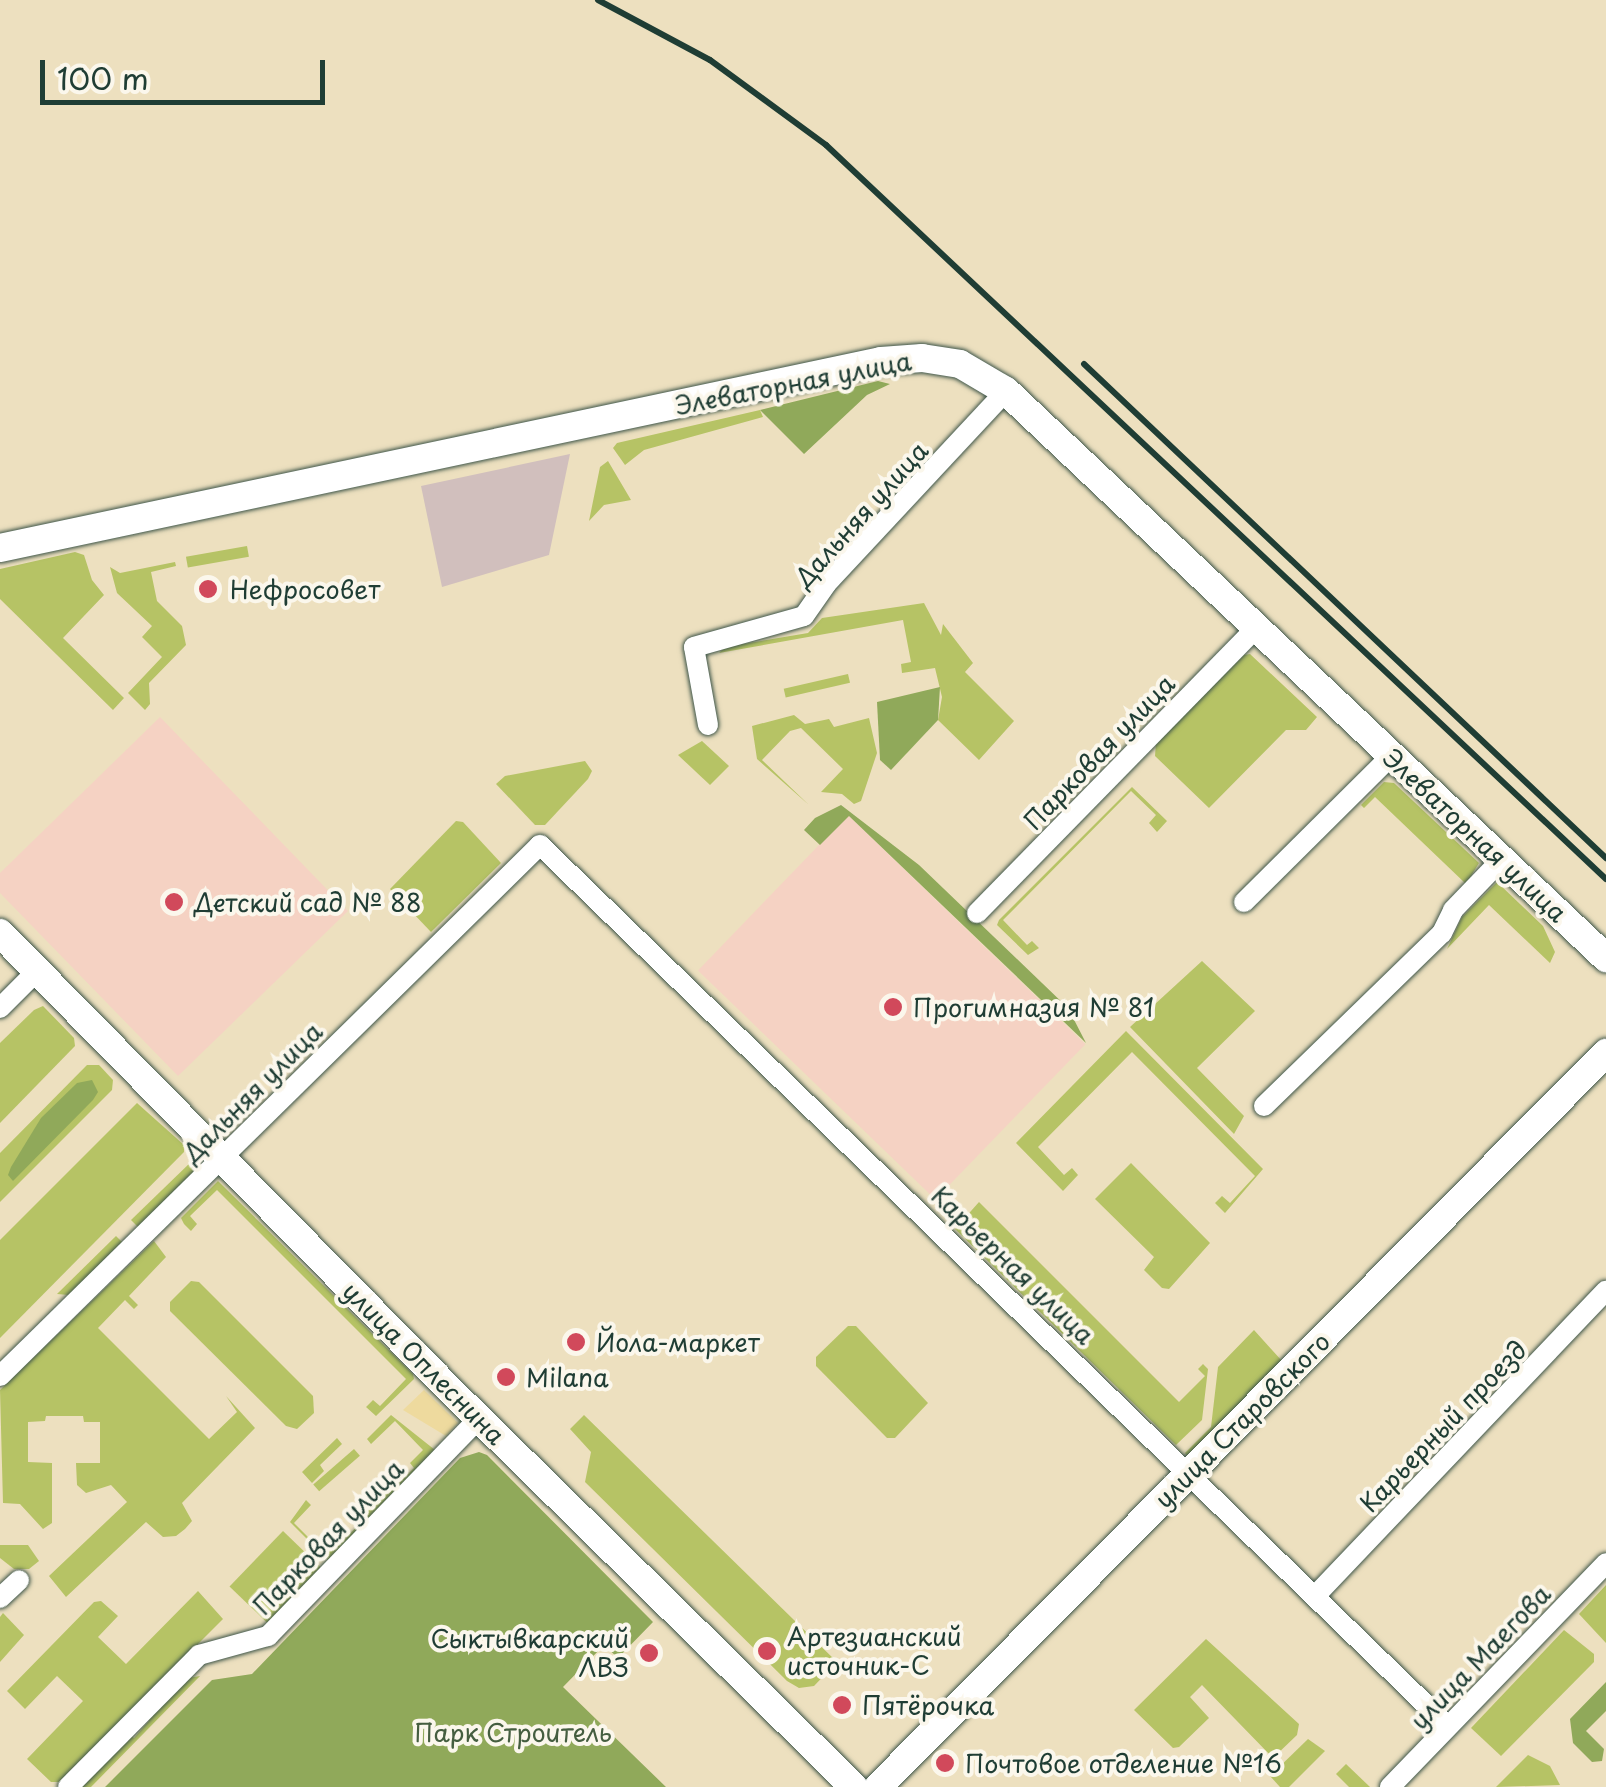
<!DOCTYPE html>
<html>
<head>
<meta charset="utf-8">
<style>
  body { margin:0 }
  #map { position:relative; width:1606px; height:1787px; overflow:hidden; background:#ede0bf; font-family:"Playpen Sans",sans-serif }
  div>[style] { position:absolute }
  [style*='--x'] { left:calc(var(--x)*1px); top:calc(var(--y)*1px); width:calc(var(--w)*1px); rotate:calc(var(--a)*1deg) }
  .built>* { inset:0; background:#f5d2c3; transform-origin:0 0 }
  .industrial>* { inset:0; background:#d1bfbd }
  .green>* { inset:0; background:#b6c365; transform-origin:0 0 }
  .forest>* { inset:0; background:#90a95a }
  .sand>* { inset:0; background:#eeda9e }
  .roads { filter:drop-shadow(0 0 2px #3e5549) drop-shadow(0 0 2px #3e5549) }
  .street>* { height:20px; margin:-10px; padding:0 10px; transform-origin:10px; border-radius:10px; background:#fff }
  .secondary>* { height:28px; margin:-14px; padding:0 14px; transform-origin:14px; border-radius:14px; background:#fff }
  .rail>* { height:6px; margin:-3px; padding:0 3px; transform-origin:3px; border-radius:3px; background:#1f3d34 }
  .dots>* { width:28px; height:28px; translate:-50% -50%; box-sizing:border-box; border:5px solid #fbf7ec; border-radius:50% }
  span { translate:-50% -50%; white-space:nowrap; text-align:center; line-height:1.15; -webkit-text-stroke:8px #fbf7ec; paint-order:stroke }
  .street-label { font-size:25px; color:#1f3d34 }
  .poi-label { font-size:25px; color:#1f3d34 }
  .left { translate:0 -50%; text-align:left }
  .right { translate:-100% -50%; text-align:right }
  .park-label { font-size:25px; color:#455e40 }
  .scale { position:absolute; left:40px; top:60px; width:285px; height:45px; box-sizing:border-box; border:5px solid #1f3d34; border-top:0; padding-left:12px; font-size:30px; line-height:35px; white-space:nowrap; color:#1f3d34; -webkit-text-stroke:8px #fbf7ec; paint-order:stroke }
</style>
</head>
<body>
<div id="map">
  <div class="built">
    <i style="clip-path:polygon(160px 717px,348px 911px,178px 1076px,0 893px,0 873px)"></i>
    <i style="left:848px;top:815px;width:330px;height:216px;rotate:44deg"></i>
  </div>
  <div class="industrial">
    <i style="clip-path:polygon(570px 454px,549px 555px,442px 587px,421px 486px)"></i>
  </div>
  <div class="green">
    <i style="clip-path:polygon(760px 410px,763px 417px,644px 450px,625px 465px,613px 448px,617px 443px)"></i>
    <i style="clip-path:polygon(608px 461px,631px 500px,604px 505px,589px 521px,600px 467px)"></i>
    <i style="left:247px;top:546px;width:11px;height:62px;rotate:80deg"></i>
    <i style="clip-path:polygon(75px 552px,84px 555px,92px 580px,104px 595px,63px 638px,124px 698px,113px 710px,0 599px,0 569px)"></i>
    <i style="clip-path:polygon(175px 562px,176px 566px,151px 572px,157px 601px,182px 626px,186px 645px,149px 683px,150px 704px,145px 710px,128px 693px,162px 657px,142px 637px,152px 626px,117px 593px,110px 567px,120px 573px)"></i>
    <i style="clip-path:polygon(924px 603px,941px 635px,943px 624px,973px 663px,965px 672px,1014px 721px,979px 760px,938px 720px,942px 697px,935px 668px,902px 673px,901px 664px,911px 662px,903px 620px,719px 653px,725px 647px,808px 633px,822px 618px)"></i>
    <i style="clip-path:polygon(1250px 654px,1317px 717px,1306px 730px,1286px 730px,1209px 808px,1155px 756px,1156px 742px,1244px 655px)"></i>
    <i style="left:848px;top:674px;width:9px;height:66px;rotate:77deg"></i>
    <i style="clip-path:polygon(794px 715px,805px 724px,829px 719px,834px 727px,869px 718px,877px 753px,861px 801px,854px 804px,842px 794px,821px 792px,843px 769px,801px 728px,790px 731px,762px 760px,809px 805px,757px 759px,752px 726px)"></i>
    <i style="clip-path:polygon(702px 741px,729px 766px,710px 785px,678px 755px)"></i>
    <i style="clip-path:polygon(585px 761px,592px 771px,588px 779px,545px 825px,535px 825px,496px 784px,505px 776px)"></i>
    <i style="clip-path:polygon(1384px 782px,1394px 783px,1479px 863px,1466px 884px,1375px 797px,1364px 808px,1361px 805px)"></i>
    <i style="clip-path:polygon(1132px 787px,1167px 821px,1157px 832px,1149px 823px,1156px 815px,1131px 791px,1003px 920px,1027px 945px,1032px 941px,1039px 948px,1028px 955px,997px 925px,999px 920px)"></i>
    <i style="clip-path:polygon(456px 821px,463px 822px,501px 863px,431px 932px,390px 889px)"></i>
    <i style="clip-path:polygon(1497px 882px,1543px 926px,1555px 952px,1550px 963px,1489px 905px,1447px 949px,1462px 917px)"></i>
    <i style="clip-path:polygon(1202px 961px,1255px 1011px,1197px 1068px,1244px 1116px,1234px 1134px,1130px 1027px)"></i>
    <i style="clip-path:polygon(43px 1006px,74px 1038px,75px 1046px,0 1123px,0 1043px,34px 1010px)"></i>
    <i style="clip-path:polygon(1126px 1031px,1263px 1169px,1225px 1213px,1215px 1203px,1222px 1196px,1230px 1203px,1255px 1176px,1132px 1052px,1038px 1147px,1064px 1175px,1072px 1168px,1078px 1175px,1063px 1191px,1016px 1143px)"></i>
    <i style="clip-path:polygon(87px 1065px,99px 1065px,113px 1080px,112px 1090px,0 1202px,0 1153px)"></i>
    <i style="clip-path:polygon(137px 1103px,184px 1145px,184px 1152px,0 1338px,0 1240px)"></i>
    <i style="clip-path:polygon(193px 1160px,194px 1171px,138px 1227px,131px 1220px)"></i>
    <i style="clip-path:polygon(1131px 1163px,1210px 1243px,1169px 1289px,1162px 1288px,1144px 1270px,1154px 1257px,1095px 1199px)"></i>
    <i style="clip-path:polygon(218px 1181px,413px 1374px,414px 1379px,376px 1416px,366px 1407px,373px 1400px,380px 1406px,406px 1379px,217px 1190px,190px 1216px,197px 1224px,191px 1231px,184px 1224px,181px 1218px)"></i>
    <i style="clip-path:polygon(979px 1202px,1179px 1402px,1205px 1376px,1198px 1369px,1203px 1364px,1208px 1369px,1202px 1420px,1176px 1445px,955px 1229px)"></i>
    <i style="clip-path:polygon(116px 1236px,122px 1242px,69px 1295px,57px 1294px)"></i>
    <i style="clip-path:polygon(154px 1241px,166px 1257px,129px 1296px,138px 1305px,134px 1309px,125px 1300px,98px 1328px,209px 1439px,237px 1412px,226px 1396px,255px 1428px,182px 1503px,192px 1521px,185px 1529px,176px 1536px,163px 1537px,146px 1522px,66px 1597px,49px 1576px,127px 1502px,111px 1485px,86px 1493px,77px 1485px,76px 1463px,100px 1463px,100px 1422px,84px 1422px,83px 1416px,46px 1416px,45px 1421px,28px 1422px,28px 1462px,52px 1463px,52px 1523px,43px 1529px,20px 1504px,3px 1503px,0 1390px)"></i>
    <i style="clip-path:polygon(191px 1281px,199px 1282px,313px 1396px,314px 1413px,297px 1429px,286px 1426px,170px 1311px,170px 1302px)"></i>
    <i style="clip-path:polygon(848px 1326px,856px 1326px,928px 1403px,895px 1438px,887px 1438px,816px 1366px,816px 1357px)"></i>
    <i style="clip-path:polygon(1254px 1330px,1282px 1361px,1188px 1457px,1185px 1453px,1211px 1427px,1218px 1367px)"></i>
    <i style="clip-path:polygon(391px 1415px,435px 1450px,329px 1561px,290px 1522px,306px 1500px,311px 1505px,294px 1523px,323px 1552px,335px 1540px,340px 1544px,367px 1516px,363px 1511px,383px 1491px,388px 1494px,414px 1468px,410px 1463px,423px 1450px,395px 1421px,371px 1444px,367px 1439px)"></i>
    <i style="clip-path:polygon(584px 1415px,837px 1662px,814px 1686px,799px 1688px,787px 1681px,585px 1482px,591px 1452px,570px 1429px)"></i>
    <i style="clip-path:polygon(337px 1438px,342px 1444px,320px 1465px,324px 1471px,312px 1483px,302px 1472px)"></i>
    <i style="left:354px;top:1449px;width:9px;height:54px;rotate:49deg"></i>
    <i style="left:283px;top:1531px;width:54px;height:77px;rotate:44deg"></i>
    <i style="clip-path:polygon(0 1545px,28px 1545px,39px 1561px,29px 1569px,14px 1569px,0 1558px)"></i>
    <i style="clip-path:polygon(1606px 1585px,1606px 1643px,1579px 1614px)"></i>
    <i style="clip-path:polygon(198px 1591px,223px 1619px,60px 1782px,51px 1782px,27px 1759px,83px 1701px,57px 1676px,25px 1709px,7px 1691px,94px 1602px,101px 1601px,118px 1616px,98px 1637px,126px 1664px)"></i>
    <i style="clip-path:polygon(3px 1613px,24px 1635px,0 1662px,0 1617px)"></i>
    <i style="clip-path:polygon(1564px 1630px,1594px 1654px,1594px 1662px,1501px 1756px,1471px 1728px)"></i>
    <i style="clip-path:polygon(1206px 1639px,1299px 1724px,1297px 1735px,1273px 1758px,1202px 1685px,1190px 1697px,1209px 1718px,1179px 1747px,1173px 1748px,1134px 1710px)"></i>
    <i style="clip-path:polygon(200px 1676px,91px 1787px,79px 1787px,130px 1735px,134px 1738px,149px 1721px,147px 1718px,188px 1678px)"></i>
    <i style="clip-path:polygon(1308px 1739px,1325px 1751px,1289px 1787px,1280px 1787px,1270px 1776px)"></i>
    <i style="clip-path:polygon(1528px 1755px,1550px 1766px,1560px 1785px,1496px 1787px)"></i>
    <i style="clip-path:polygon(1346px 1764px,1370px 1787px,1349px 1787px,1336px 1774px)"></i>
  </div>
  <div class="forest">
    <i style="clip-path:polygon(878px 381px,890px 384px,867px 395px,804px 454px,760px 410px)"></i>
    <i style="clip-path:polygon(940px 687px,938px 720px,891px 770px,880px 760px,877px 702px)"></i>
    <i style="clip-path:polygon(841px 805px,919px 865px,1068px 1008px,1086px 1043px,849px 816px,820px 845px,804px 830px,815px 818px)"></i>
    <i style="clip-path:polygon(92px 1080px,98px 1092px,93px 1100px,13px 1181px,8px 1175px,11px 1167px,41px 1118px,77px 1083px)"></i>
    <i style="clip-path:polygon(479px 1452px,487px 1455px,653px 1622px,618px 1658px,604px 1645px,563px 1687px,666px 1787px,105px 1787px,212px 1680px,252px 1674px,460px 1458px)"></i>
    <i style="clip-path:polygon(1606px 1682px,1606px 1711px,1586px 1731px,1604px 1749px,1602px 1761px,1592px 1762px,1573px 1743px,1570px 1719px)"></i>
  </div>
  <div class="sand">
    <i style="clip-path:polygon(424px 1390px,458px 1423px,446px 1436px,403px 1410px)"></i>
  </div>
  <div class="roads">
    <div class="street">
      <i style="--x:708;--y:725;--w:79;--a:-100.2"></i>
      <i style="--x:694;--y:647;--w:114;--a:-15.7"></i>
      <i style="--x:804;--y:616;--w:39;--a:-55"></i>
      <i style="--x:826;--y:584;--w:264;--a:-47"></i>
      <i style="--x:1244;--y:902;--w:207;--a:-44.8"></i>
      <i style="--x:977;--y:913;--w:400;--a:-45.6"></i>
      <i style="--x:0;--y:1008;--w:51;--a:-45"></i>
      <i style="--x:1264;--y:1106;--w:248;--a:-44.2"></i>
      <i style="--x:1442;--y:933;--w:25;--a:-64"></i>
      <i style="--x:1453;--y:910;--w:71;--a:-46.1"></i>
      <i style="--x:0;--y:1376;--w:757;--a:-44.52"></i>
      <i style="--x:540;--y:845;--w:1265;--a:44.14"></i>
      <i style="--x:1316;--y:1595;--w:420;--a:-46.4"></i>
      <i style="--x:0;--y:1598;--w:26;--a:-43"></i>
      <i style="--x:68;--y:1787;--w:186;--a:-45.2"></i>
      <i style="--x:199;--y:1655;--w:72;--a:-15.4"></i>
      <i style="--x:268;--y:1636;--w:303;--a:-45.9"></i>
      <i style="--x:1390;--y:1787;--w:311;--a:-46"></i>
    </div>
    <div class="secondary">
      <i style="--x:0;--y:548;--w:901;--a:-11.98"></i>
      <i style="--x:881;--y:361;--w:41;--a:-4.2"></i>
      <i style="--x:922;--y:358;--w:38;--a:9"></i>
      <i style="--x:960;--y:364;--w:53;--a:30.4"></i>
      <i style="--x:1006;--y:391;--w:826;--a:43.38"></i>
      <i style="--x:0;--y:933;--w:646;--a:45.44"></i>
      <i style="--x:453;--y:1393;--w:562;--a:44.5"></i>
      <i style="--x:878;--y:1787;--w:1034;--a:-45.24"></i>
    </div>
  </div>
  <div class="rail">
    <i style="--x:598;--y:0;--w:127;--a:28.2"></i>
    <i style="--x:710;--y:60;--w:144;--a:36.2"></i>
    <i style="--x:826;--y:145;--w:1071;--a:43.26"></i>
    <i style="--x:1084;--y:364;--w:719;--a:43.42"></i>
  </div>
  <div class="dots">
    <i style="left:208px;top:589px;background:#d1495b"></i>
    <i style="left:174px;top:902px;background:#d1495b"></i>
    <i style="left:893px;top:1007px;background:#d1495b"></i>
    <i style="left:576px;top:1342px;background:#d1495b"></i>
    <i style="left:506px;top:1377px;background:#d1495b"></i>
    <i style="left:767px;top:1651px;background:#d1495b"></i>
    <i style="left:649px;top:1653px;background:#d1495b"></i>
    <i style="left:842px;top:1705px;background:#d1495b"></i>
    <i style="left:945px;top:1763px;background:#d1495b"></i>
  </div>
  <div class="street-label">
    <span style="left:793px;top:383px;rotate:-11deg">Элеваторная улица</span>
    <span style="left:861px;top:514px;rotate:-48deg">Дальняя улица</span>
    <span style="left:1099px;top:752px;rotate:-46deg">Парковая улица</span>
    <span style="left:1475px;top:835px;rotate:43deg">Элеваторная улица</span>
    <span style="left:252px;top:1092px;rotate:-45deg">Дальняя улица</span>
    <span style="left:1013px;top:1265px;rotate:44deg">Карьерная улица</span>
    <span style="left:424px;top:1363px;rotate:45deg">улица Оплеснина</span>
    <span style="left:1242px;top:1420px;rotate:-45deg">улица Старовского</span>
    <span style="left:1443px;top:1426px;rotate:-46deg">Карьерный проезд</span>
    <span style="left:328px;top:1537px;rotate:-46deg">Парковая улица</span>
    <span style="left:1480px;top:1657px;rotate:-46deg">улица Маегова</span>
  </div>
  <div class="poi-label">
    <span class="left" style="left:230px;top:589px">Нефросовет</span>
    <span class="left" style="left:194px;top:902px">Детский сад № 88</span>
    <span class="left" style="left:913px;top:1007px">Прогимназия № 81</span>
    <span class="left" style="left:596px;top:1342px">Йола-маркет</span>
    <span class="left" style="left:526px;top:1377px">Milana</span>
    <span class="left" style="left:787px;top:1651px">Артезианский<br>источник-С</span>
    <span class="right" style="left:629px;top:1653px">Сыктывкарский<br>ЛВЗ</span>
    <span class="left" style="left:862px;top:1705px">Пятёрочка</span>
    <span class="left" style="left:965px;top:1763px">Почтовое отделение №16</span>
  </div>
  <div class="park-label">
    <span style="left:513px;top:1732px">Парк Строитель</span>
  </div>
  <div class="scale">100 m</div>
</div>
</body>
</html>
